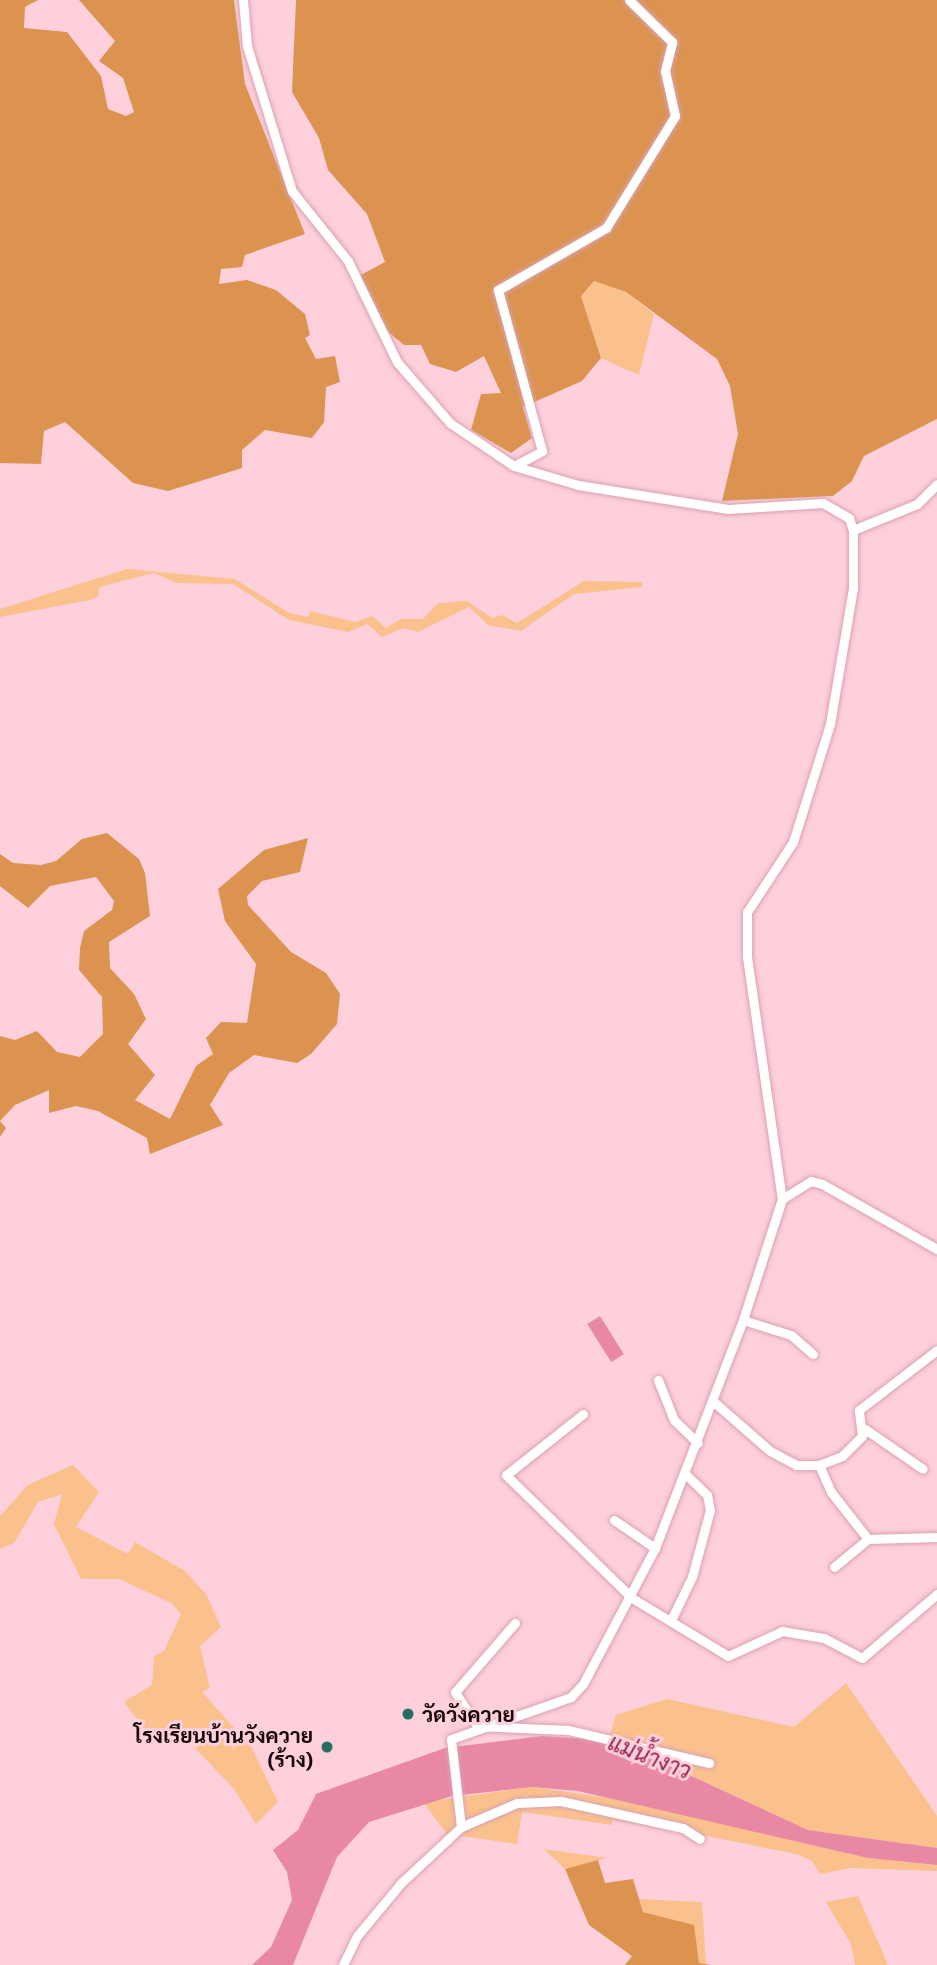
<!DOCTYPE html>
<html>
<head>
<meta charset="utf-8">
<style>
  body { margin:0 }
  #map { position:relative; width:937px; height:1965px; overflow:hidden; background:#fed0db; font-family:"IBM Plex Sans",Sarabun,sans-serif }
  div>[style] { position:absolute }
  [style*='--x'] { left:calc(var(--x)*1px); top:calc(var(--y)*1px); width:calc(var(--w)*1px); rotate:calc(var(--a)*1deg) }
  .green>* { inset:0; background:#fbc18d }
  .forest>* { inset:0; background:#db934f }
  .water>* { inset:0; background:#e888a3; transform-origin:0 0 }
  .roads { filter:drop-shadow(0 0 2px #daa3b1) drop-shadow(0 0 2px #daa3b1) }
  .minor>* { height:9px; margin:-4.5px; padding:0 4.5px; transform-origin:4.5px; border-radius:4.5px; background:#fff }
  .dots>* { width:19px; height:19px; translate:-50% -50%; box-sizing:border-box; border:4px solid #fed0db; border-radius:50% }
  span { translate:-50% -50%; white-space:nowrap; text-align:center; line-height:1.15; -webkit-text-stroke:6px #fed0db; paint-order:stroke }
  .poi-label { font-size:21px; color:#17060b; font-weight:700 }
  .left { translate:0 -50%; text-align:left }
  .right { translate:-100% -50%; text-align:right }
  .water-label { font-size:23px; color:#95244f; font-style:italic }
</style>
</head>
<body>
<div id="map">
  <div class="green">
    <i style="clip-path:polygon(594px 281px,626px 292px,654px 314px,639px 375px,601px 358px,581px 296px)"></i>
    <i style="clip-path:polygon(127px 569px,235px 579px,289px 613px,308px 617px,310px 611px,355px 622px,372px 616px,386px 628px,401px 619px,423px 619px,438px 603px,467px 601px,492px 618px,502px 615px,517px 623px,584px 581px,642px 582px,642px 587px,574px 594px,521px 631px,488px 625px,469px 607px,418px 632px,404px 628px,382px 637px,367px 624px,348px 632px,289px 620px,233px 584px,177px 583px,154px 573px,99px 587px,99px 596px,90px 600px,0 617px,0 609px)"></i>
    <i style="clip-path:polygon(73px 1465px,99px 1492px,76px 1527px,128px 1554px,135px 1542px,185px 1571px,206px 1594px,221px 1627px,200px 1646px,210px 1688px,202px 1692px,252px 1748px,278px 1802px,256px 1824px,234px 1789px,171px 1723px,152px 1739px,124px 1702px,152px 1685px,154px 1656px,164px 1651px,181px 1614px,171px 1603px,119px 1579px,81px 1579px,54px 1524px,62px 1494px,38px 1502px,14px 1543px,0 1549px,0 1516px,28px 1485px)"></i>
    <i style="clip-path:polygon(846px 1683px,937px 1816px,937px 1848px,808px 1830px,659px 1761px,607px 1744px,616px 1715px,667px 1699px,794px 1727px)"></i>
    <i style="clip-path:polygon(532px 1787px,631px 1801px,868px 1858px,937px 1865px,937px 1871px,851px 1868px,820px 1874px,812px 1861px,796px 1854px,702px 1835px,698px 1842px,681px 1831px,612px 1820px,612px 1825px,522px 1812px,517px 1844px,462px 1836px,453px 1842px,423px 1802px)"></i>
    <i style="clip-path:polygon(544px 1849px,607px 1858px,565px 1869px)"></i>
    <i style="clip-path:polygon(858px 1896px,888px 1965px,855px 1965px,851px 1944px,826px 1902px)"></i>
    <i style="clip-path:polygon(639px 1899px,702px 1902px,706px 1964px,699px 1963px,693px 1925px,643px 1912px)"></i>
  </div>
  <div class="forest">
    <i style="clip-path:polygon(0 0,38px 0,25px 7px,24px 28px,67px 32px,101px 76px,108px 109px,126px 116px,134px 112px,123px 78px,99px 61px,115px 41px,79px 0,234px 0,245px 84px,305px 234px,245px 255px,242px 267px,221px 269px,219px 284px,247px 280px,276px 290px,305px 314px,310px 335px,305px 338px,316px 359px,335px 356px,340px 382px,326px 387px,324px 422px,312px 438px,265px 430px,242px 450px,242px 468px,168px 491px,133px 483px,65px 422px,44px 431px,41px 464px,0 463px)"></i>
    <i style="clip-path:polygon(296px 0,937px 0,937px 419px,864px 456px,852px 481px,833px 496px,722px 501px,738px 434px,730px 386px,717px 359px,626px 292px,594px 281px,581px 296px,601px 358px,582px 381px,523px 407px,532px 438px,511px 453px,471px 430px,481px 394px,501px 393px,484px 356px,456px 372px,430px 364px,421px 345px,404px 345px,387px 331px,359px 276px,385px 262px,367px 214px,328px 170px,319px 138px,292px 92px)"></i>
    <i style="clip-path:polygon(107px 833px,139px 859px,145px 873px,150px 916px,109px 942px,110px 968px,134px 994px,146px 1019px,128px 1044px,155px 1075px,135px 1100px,170px 1119px,196px 1066px,213px 1054px,206px 1038px,221px 1022px,247px 1023px,256px 964px,225px 921px,218px 889px,264px 850px,308px 838px,300px 872px,262px 881px,247px 896px,248px 905px,291px 952px,326px 973px,340px 994px,337px 1024px,311px 1054px,297px 1063px,254px 1055px,229px 1073px,210px 1105px,223px 1125px,150px 1154px,147px 1138px,98px 1111px,76px 1106px,49px 1113px,49px 1090px,15px 1105px,0 1121px,6px 1128px,0 1137px,0 1036px,15px 1040px,37px 1031px,57px 1052px,80px 1057px,103px 1034px,102px 997px,79px 970px,80px 948px,84px 931px,112px 910px,114px 901px,96px 877px,50px 886px,28px 908px,0 886px,0 854px,13px 863px,41px 865px,56px 861px,82px 839px)"></i>
    <i style="clip-path:polygon(598px 1860px,605px 1883px,633px 1879px,643px 1912px,694px 1925px,699px 1963px,711px 1965px,625px 1965px,632px 1956px,589px 1925px,565px 1869px)"></i>
  </div>
  <div class="water">
    <i style="left:600px;top:1316px;width:45px;height:15px;rotate:58deg"></i>
    <i style="clip-path:polygon(542px 1736px,589px 1739px,659px 1761px,808px 1830px,937px 1848px,937px 1865px,868px 1858px,578px 1791px,532px 1787px,452px 1796px,369px 1822px,337px 1857px,293px 1965px,252px 1965px,271px 1947px,292px 1900px,287px 1872px,273px 1850px,298px 1830px,316px 1794px,445px 1748px)"></i>
  </div>
  <div class="roads">
    <div class="minor">
      <i style="--x:243;--y:0;--w:46;--a:85"></i>
      <i style="--x:247;--y:46;--w:152;--a:72.8"></i>
      <i style="--x:292;--y:191;--w:90;--a:51.3"></i>
      <i style="--x:348;--y:261;--w:112;--a:64.1"></i>
      <i style="--x:397;--y:362;--w:81;--a:49"></i>
      <i style="--x:450;--y:423;--w:77;--a:33.9"></i>
      <i style="--x:514;--y:466;--w:67;--a:16.5"></i>
      <i style="--x:578;--y:485;--w:152;--a:9.1"></i>
      <i style="--x:728;--y:509;--w:95;--a:-3.6"></i>
      <i style="--x:823;--y:503;--w:30;--a:30"></i>
      <i style="--x:849;--y:518;--w:13;--a:72"></i>
      <i style="--x:853;--y:530;--w:58;--a:90"></i>
      <i style="--x:853;--y:588;--w:138;--a:99.6"></i>
      <i style="--x:830;--y:724;--w:124;--a:107.4"></i>
      <i style="--x:793;--y:842;--w:84;--a:123.3"></i>
      <i style="--x:747;--y:912;--w:45;--a:90"></i>
      <i style="--x:747;--y:957;--w:245;--a:81.8"></i>
      <i style="--x:782;--y:1199;--w:127;--a:107.9"></i>
      <i style="--x:743;--y:1320;--w:244;--a:111.1"></i>
      <i style="--x:655;--y:1548;--w:154;--a:117.9"></i>
      <i style="--x:583;--y:1684;--w:18;--a:133"></i>
      <i style="--x:571;--y:1697;--w:127;--a:160.7"></i>
      <i style="--x:451;--y:1739;--w:89;--a:83.5"></i>
      <i style="--x:461;--y:1827;--w:82;--a:137"></i>
      <i style="--x:401;--y:1883;--w:69;--a:129.7"></i>
      <i style="--x:357;--y:1936;--w:32;--a:116"></i>
      <i style="--x:514;--y:466;--w:32;--a:-28"></i>
      <i style="--x:542;--y:451;--w:167;--a:-105.3"></i>
      <i style="--x:498;--y:290;--w:125;--a:-29.9"></i>
      <i style="--x:606;--y:228;--w:132;--a:-58.4"></i>
      <i style="--x:675;--y:116;--w:46;--a:-102.5"></i>
      <i style="--x:665;--y:71;--w:30;--a:-76"></i>
      <i style="--x:672;--y:42;--w:60;--a:-135.7"></i>
      <i style="--x:853;--y:530;--w:69;--a:-22.1"></i>
      <i style="--x:917;--y:504;--w:28;--a:-45"></i>
      <i style="--x:782;--y:1199;--w:34;--a:-32"></i>
      <i style="--x:811;--y:1181;--w:11;--a:15"></i>
      <i style="--x:822;--y:1184;--w:132;--a:29.5"></i>
      <i style="--x:743;--y:1320;--w:50;--a:17.4"></i>
      <i style="--x:791;--y:1335;--w:29;--a:41"></i>
      <i style="--x:658;--y:1380;--w:43;--a:68.2"></i>
      <i style="--x:674;--y:1420;--w:33;--a:44"></i>
      <i style="--x:714;--y:1402;--w:74;--a:41.2"></i>
      <i style="--x:770;--y:1451;--w:30;--a:28"></i>
      <i style="--x:796;--y:1465;--w:23;--a:0"></i>
      <i style="--x:583;--y:1414;--w:98;--a:141.6"></i>
      <i style="--x:506;--y:1475;--w:176;--a:44.3"></i>
      <i style="--x:632;--y:1598;--w:112;--a:31.1"></i>
      <i style="--x:728;--y:1656;--w:60;--a:-24.8"></i>
      <i style="--x:782;--y:1631;--w:43;--a:9.5"></i>
      <i style="--x:824;--y:1638;--w:43;--a:27.8"></i>
      <i style="--x:862;--y:1658;--w:99;--a:-40.5"></i>
      <i style="--x:865;--y:1429;--w:70;--a:34.6"></i>
      <i style="--x:614;--y:1520;--w:50;--a:34.3"></i>
      <i style="--x:868;--y:1539;--w:60;--a:-128.2"></i>
      <i style="--x:831;--y:1492;--w:30;--a:-114"></i>
      <i style="--x:819;--y:1465;--w:25;--a:-21"></i>
      <i style="--x:842;--y:1456;--w:28;--a:-45"></i>
      <i style="--x:862;--y:1436;--w:26;--a:-97"></i>
      <i style="--x:859;--y:1410;--w:98;--a:-37.6"></i>
      <i style="--x:834;--y:1567;--w:44;--a:-39.5"></i>
      <i style="--x:868;--y:1539;--w:69;--a:-1.7"></i>
      <i style="--x:671;--y:1620;--w:48;--a:-64"></i>
      <i style="--x:692;--y:1577;--w:69;--a:-75"></i>
      <i style="--x:710;--y:1510;--w:15;--a:-101"></i>
      <i style="--x:707;--y:1495;--w:29;--a:-136"></i>
      <i style="--x:515;--y:1623;--w:91;--a:131"></i>
      <i style="--x:455;--y:1692;--w:40;--a:57.1"></i>
      <i style="--x:477;--y:1726;--w:91;--a:2.5"></i>
      <i style="--x:568;--y:1730;--w:145;--a:13.2"></i>
      <i style="--x:461;--y:1827;--w:61;--a:-23.2"></i>
      <i style="--x:517;--y:1803;--w:44;--a:-2.6"></i>
      <i style="--x:561;--y:1801;--w:125;--a:12.5"></i>
      <i style="--x:683;--y:1828;--w:20;--a:33"></i>
    </div>
  </div>
  <div class="dots">
    <i style="left:408px;top:1714px;background:#266d63"></i>
    <i style="left:327px;top:1747px;background:#266d63"></i>
  </div>
  <div class="poi-label">
    <span class="left" style="left:422px;top:1714px">วัดวังควาย</span>
    <span class="right" style="left:313px;top:1747px">โรงเรียนบ้านวังควาย<br>(ร้าง)</span>
  </div>
  <div class="water-label">
    <span style="left:650px;top:1756px;rotate:21deg">แม่น้ำงาว</span>
  </div>
</div>
</body>
</html>
